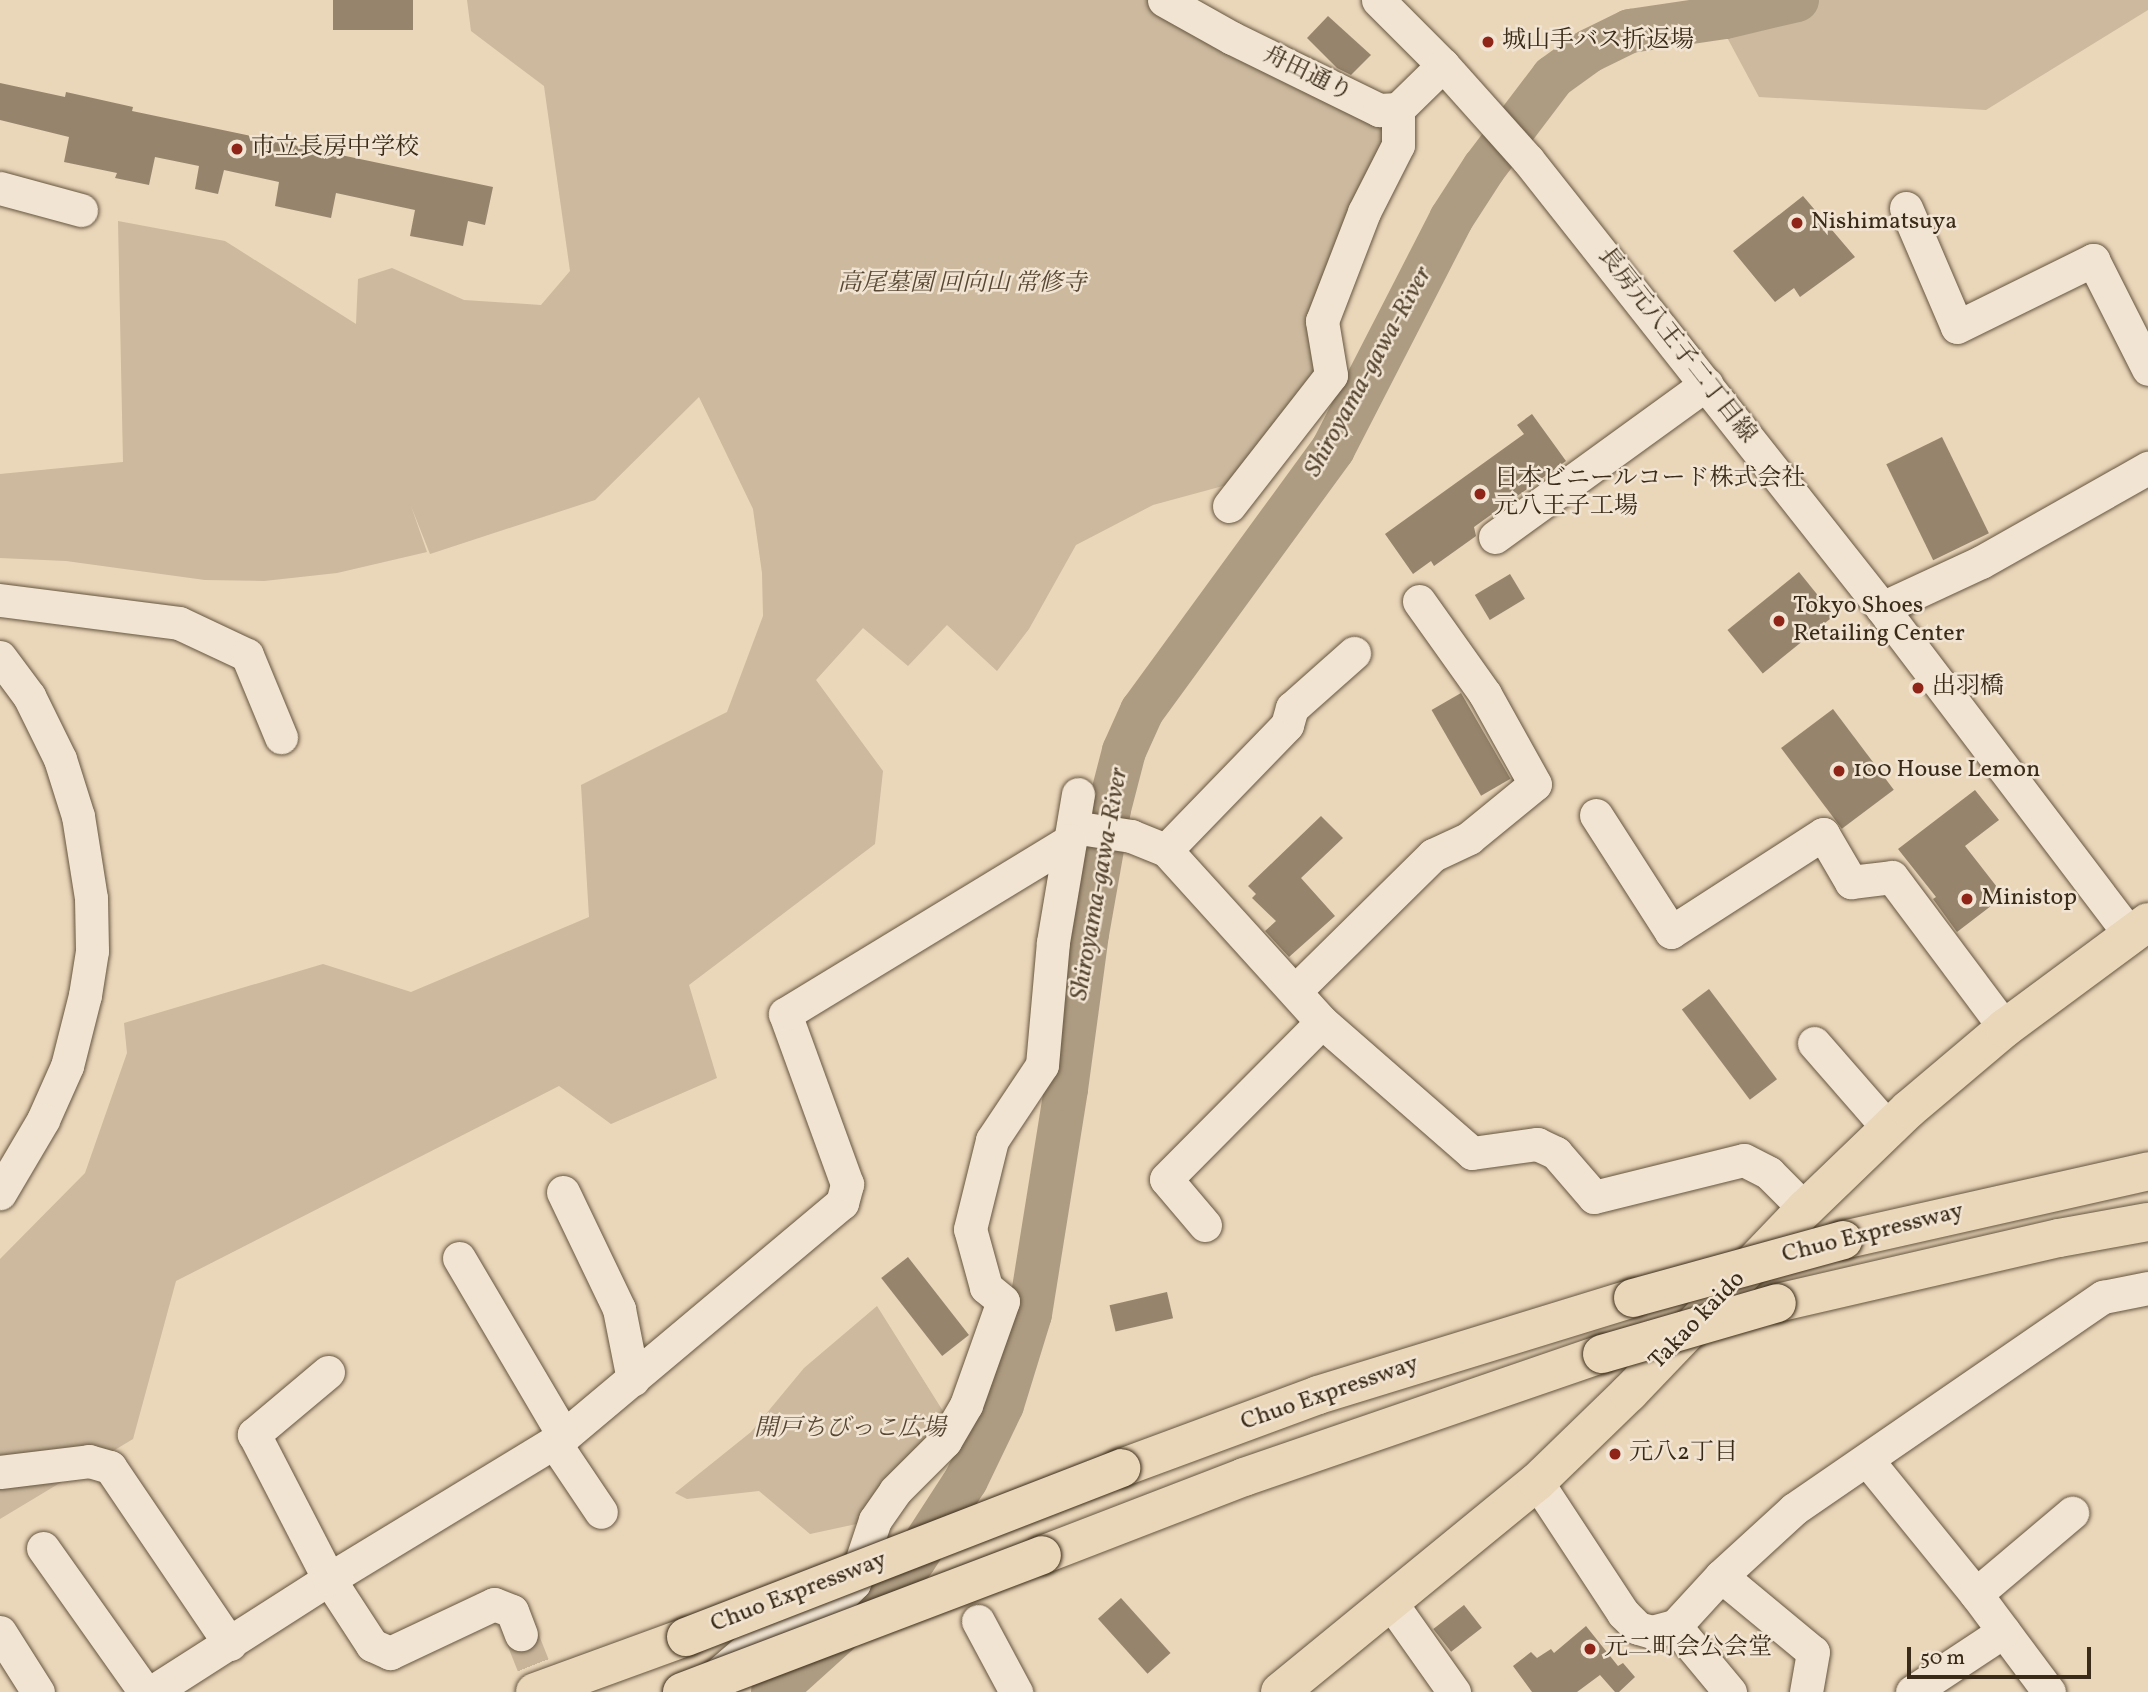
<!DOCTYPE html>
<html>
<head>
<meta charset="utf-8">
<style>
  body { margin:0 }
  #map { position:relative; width:2148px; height:1692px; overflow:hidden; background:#ead6b9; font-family:Vollkorn,"Noto Serif JP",serif }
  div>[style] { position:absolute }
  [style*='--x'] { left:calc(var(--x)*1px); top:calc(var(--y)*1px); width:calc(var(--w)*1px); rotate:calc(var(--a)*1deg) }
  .green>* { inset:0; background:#ccb99e }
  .river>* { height:44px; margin:-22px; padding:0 22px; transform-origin:22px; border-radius:22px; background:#ae9c82 }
  .building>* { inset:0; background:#96846c; transform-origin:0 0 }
  .minor-tunnel>* { height:33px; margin-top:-16.5px; transform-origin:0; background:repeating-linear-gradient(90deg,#c7b499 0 33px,transparent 0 50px) }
  .roads { filter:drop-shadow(0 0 2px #665640) drop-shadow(0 0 2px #665640) }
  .minor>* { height:33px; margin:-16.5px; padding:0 16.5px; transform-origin:16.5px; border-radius:16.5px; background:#f1e4d2 }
  .major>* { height:38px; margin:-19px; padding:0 19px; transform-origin:19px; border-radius:19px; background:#ead6b9 }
  .highway>* { height:38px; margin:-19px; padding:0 19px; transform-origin:19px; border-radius:19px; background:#ead6b9 }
  .bridges { filter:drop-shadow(0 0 2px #3a2b18) drop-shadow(0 0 2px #3a2b18) }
  .highway-bridge>* { height:38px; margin:-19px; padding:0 19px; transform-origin:19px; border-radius:19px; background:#ead6b9 }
  .dots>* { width:19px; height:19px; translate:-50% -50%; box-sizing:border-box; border:4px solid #f1e4d2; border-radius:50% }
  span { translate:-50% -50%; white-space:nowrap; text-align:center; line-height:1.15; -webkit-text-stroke:5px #f1e4d2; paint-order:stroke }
  .poi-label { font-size:24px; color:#3a2b18 }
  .left { translate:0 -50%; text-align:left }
  .street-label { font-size:24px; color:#3a2b18 }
  .park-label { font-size:24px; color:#574733; font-style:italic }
  .water-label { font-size:26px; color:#574732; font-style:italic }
  .scale { position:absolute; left:1907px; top:1647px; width:184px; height:32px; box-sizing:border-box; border:4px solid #3a2b18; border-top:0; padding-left:9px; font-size:21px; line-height:24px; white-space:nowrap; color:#3a2b18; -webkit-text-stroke:5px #f1e4d2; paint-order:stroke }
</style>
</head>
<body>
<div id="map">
  <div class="green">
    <i style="clip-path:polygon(467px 0,1164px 0,1397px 124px,1323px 378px,1256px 477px,1153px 505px,1076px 545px,1029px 629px,997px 671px,947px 625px,908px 666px,863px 628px,816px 680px,883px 771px,875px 844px,689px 985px,717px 1078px,611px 1124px,559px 1086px,176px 1281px,133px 1439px,0 1519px,0 1259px,85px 1173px,127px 1053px,124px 1023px,323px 964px,411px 992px,589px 917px,581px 785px,727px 712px,763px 616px,762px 573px,753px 509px,699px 397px,595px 500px,430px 554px,411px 506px,427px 552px,337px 573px,264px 581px,205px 580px,66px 561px,0 558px,0 474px,123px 462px,118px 221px,225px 241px,356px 324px,358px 279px,392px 268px,464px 300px,541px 305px,570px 271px,544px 86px,471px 31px)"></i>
    <i style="clip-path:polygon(1707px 0,2148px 0,2148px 10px,1986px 110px,1759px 97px)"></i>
    <i style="clip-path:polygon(877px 1306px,953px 1427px,875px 1520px,810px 1534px,759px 1491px,687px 1499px,675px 1493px,751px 1432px,804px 1368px)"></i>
  </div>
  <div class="river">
    <i style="--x:773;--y:1692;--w:139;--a:-42.1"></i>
    <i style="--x:876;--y:1599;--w:54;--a:-45.7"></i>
    <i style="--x:914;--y:1560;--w:95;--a:-57"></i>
    <i style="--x:966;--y:1480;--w:83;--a:-64.4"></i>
    <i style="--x:1002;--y:1405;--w:95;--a:-72.9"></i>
    <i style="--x:1030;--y:1314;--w:228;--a:-80.9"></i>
    <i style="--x:1066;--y:1089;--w:156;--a:-82.3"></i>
    <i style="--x:1087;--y:934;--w:127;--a:-80"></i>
    <i style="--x:1109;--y:809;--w:60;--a:-75.5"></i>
    <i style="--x:1124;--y:751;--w:44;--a:-65.8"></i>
    <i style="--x:1142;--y:711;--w:324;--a:-53.9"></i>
    <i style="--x:1333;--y:449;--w:259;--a:-62.8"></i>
    <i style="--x:1451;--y:219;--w:61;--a:-57.1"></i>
    <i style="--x:1484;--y:168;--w:114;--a:-52.8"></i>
    <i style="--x:1553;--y:77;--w:44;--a:-35.8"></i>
    <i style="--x:1589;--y:51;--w:46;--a:-26"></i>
    <i style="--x:1630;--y:31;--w:96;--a:-8.4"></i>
    <i style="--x:1725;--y:17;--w:74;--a:-13.3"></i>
  </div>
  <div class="building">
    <i style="left:333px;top:0;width:80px;height:30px"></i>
    <i style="clip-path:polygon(1328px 16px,1371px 55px,1351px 75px,1337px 68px,1307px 38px)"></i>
    <i style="clip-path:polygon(0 83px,65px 97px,66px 92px,133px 107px,132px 111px,493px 187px,485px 225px,468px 221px,463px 246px,410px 236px,415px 210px,336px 193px,331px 218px,275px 206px,279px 182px,224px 170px,218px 194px,195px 189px,199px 166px,155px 157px,149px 185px,115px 178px,117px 173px,64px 162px,69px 137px,0 120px)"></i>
    <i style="clip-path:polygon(1803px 196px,1855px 257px,1800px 297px,1794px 288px,1775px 302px,1733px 251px)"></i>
    <i style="clip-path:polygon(1532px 414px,1566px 461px,1474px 527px,1476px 536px,1434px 566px,1431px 561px,1413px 574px,1385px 534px,1524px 434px,1517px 425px)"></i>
    <i style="left:1942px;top:437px;width:107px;height:62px;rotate:64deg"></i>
    <i style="left:1799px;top:572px;width:56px;height:92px;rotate:51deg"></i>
    <i style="left:1510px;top:574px;width:29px;height:41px;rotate:59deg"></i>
    <i style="left:1461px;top:693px;width:99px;height:34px;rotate:60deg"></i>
    <i style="left:1833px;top:709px;width:101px;height:65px;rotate:53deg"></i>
    <i style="clip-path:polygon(1975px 790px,1999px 820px,1965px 846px,2004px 896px,1957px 932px,1933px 899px,1936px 897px,1898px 849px)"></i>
    <i style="clip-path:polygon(1321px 816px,1343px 838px,1301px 878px,1335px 916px,1289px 957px,1265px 931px,1276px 921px,1252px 898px,1256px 894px,1248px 886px)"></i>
    <i style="left:1709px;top:989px;width:113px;height:34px;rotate:53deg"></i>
    <i style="left:908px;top:1257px;width:99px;height:34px;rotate:52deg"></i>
    <i style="left:1167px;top:1292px;width:27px;height:59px;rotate:77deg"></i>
    <i style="left:1121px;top:1598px;width:74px;height:31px;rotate:48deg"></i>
    <i style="left:1464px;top:1605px;width:29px;height:39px;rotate:52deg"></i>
    <i style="clip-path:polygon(1586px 1626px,1618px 1666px,1623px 1663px,1635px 1677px,1619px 1692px,1615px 1692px,1600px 1675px,1577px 1692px,1532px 1692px,1513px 1666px,1531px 1652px,1537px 1658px,1551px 1649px,1554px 1653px)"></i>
  </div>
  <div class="minor-tunnel">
    <i style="--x:521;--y:1634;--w:62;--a:68.4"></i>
  </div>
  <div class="roads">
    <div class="minor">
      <i style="--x:1164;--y:0;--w:78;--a:29.2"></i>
      <i style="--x:1232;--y:38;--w:164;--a:26.1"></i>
      <i style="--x:1379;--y:110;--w:19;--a:-3"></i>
      <i style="--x:1398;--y:109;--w:63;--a:-44.4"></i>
      <i style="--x:1378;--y:0;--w:92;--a:45"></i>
      <i style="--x:1443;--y:65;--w:127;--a:48.2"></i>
      <i style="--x:1528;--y:160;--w:571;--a:51.68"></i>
      <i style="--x:1882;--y:608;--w:409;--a:52.8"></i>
      <i style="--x:0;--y:188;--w:84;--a:15.2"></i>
      <i style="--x:1906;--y:208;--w:129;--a:66.8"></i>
      <i style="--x:1957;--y:327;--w:152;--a:-26.2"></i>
      <i style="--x:2093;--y:260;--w:122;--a:63.2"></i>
      <i style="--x:1229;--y:506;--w:166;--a:-52.1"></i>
      <i style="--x:1331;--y:375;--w:55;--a:-99.5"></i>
      <i style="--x:1322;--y:321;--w:117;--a:-68.9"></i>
      <i style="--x:1364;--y:212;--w:75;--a:-63.1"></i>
      <i style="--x:1398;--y:145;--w:36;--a:-90"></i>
      <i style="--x:1495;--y:537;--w:261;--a:-35.9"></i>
      <i style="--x:0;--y:600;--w:180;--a:7.3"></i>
      <i style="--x:179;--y:623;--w:75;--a:25.2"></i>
      <i style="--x:247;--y:655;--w:89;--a:67.5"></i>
      <i style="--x:1882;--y:608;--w:109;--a:-24.9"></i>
      <i style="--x:1981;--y:562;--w:192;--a:-29.4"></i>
      <i style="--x:0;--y:657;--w:49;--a:53.4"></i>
      <i style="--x:29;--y:696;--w:70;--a:63.8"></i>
      <i style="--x:60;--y:759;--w:60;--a:72.5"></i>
      <i style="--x:78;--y:816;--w:83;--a:81"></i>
      <i style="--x:91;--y:898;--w:53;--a:88.9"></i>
      <i style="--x:92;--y:951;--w:45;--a:99"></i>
      <i style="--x:85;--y:995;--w:73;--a:104.2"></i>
      <i style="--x:67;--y:1066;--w:59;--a:114"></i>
      <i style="--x:43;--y:1120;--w:85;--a:120.5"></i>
      <i style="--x:1596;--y:815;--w:139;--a:57.3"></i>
      <i style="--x:1671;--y:932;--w:181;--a:-32.8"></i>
      <i style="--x:1823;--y:834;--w:56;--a:59.7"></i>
      <i style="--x:1851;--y:882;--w:41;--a:-7"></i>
      <i style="--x:1892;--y:877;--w:189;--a:53.2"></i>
      <i style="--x:1073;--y:827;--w:59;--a:8.8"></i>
      <i style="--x:1131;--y:836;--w:38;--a:22"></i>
      <i style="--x:1166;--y:850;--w:232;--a:47.8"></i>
      <i style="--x:1322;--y:1022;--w:199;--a:41.1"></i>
      <i style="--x:1472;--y:1153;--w:66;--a:-7.9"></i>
      <i style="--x:1537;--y:1144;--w:21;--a:25"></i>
      <i style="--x:1556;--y:1153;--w:58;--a:49.2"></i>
      <i style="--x:1594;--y:1197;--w:154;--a:-13.9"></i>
      <i style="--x:1744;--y:1160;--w:28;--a:27"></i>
      <i style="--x:1769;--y:1173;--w:51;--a:45"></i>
      <i style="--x:1166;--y:850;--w:174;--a:-45.9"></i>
      <i style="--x:1287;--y:725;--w:18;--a:-74"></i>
      <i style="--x:1292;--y:708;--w:83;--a:-41.6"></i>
      <i style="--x:1295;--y:991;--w:194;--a:-44.6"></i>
      <i style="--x:1433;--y:855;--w:40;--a:-25"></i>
      <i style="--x:1469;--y:838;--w:85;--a:-39.3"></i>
      <i style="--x:1535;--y:784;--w:103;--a:-119.1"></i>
      <i style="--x:1485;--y:694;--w:114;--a:-125.4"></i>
      <i style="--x:1814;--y:1043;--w:114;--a:48.9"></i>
      <i style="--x:563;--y:1192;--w:130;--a:64.4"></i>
      <i style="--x:619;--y:1309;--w:72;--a:78.8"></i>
      <i style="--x:1205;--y:1225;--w:60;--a:-130.3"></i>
      <i style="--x:1166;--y:1179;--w:221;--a:-45.2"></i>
      <i style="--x:459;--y:1258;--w:207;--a:59.5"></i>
      <i style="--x:328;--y:1372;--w:97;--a:140"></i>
      <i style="--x:254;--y:1434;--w:163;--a:62.7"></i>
      <i style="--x:329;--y:1579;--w:79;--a:56.9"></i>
      <i style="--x:372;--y:1645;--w:20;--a:24"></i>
      <i style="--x:390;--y:1653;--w:115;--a:-25.2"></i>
      <i style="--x:494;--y:1604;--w:19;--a:21"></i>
      <i style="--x:512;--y:1611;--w:25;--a:69"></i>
      <i style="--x:554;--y:1442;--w:84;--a:56.1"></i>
      <i style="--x:1867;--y:1460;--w:173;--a:50.9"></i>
      <i style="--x:1976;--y:1594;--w:122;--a:53.3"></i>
      <i style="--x:0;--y:1472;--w:90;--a:-7"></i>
      <i style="--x:89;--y:1461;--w:22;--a:16"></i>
      <i style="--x:110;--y:1467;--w:214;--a:55.9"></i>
      <i style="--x:1537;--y:1482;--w:157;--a:56.7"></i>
      <i style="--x:1623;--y:1613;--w:21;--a:45"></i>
      <i style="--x:1638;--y:1628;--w:15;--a:16"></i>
      <i style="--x:1652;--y:1632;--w:24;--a:-15"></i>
      <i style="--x:1675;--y:1626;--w:68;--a:-47.4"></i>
      <i style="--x:1721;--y:1576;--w:99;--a:-42.5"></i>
      <i style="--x:1794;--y:1509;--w:375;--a:-34.5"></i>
      <i style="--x:2103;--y:1297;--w:46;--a:-11.3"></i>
      <i style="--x:43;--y:1548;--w:176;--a:54.7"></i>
      <i style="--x:1721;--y:1576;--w:119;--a:39.6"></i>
      <i style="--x:1813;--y:1652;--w:41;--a:99.9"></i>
      <i style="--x:1976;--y:1594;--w:126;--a:-40.2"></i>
      <i style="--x:1389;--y:1600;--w:113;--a:54.8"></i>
      <i style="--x:978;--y:1621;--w:81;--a:61.8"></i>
      <i style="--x:1675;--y:1626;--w:86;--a:50.2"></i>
      <i style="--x:0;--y:1632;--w:71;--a:57.7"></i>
      <i style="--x:717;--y:1675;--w:58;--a:-40.8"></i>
      <i style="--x:761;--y:1637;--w:78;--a:-24.3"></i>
      <i style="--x:832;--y:1605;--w:31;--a:-45"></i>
      <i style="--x:854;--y:1583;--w:66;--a:-71.6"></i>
      <i style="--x:875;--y:1520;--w:35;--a:-55"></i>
      <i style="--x:895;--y:1491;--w:71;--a:-45"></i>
      <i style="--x:945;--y:1441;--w:42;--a:-59.7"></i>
      <i style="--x:966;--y:1405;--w:110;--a:-70.4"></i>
      <i style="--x:1003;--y:1301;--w:22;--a:-141"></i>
      <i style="--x:986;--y:1287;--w:60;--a:-105.4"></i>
      <i style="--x:970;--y:1229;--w:92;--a:-76.1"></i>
      <i style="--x:992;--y:1140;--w:90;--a:-56.3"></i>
      <i style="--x:1042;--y:1065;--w:123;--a:-84.9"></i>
      <i style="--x:1053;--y:942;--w:150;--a:-80.4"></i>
      <i style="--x:152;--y:1692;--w:210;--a:-32.6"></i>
      <i style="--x:329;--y:1579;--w:275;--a:-31.3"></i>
      <i style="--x:564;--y:1436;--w:363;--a:-40"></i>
      <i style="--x:842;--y:1203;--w:20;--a:-75"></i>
      <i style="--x:847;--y:1184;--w:181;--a:-110"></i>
      <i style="--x:785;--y:1014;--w:333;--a:-31.3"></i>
      <i style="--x:1912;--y:1692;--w:110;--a:-33.5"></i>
    </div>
    <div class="major">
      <i style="--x:1280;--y:1692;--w:332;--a:-39.3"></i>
      <i style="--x:1537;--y:1482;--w:128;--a:-44.1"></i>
      <i style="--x:1629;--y:1393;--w:255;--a:-46.3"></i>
      <i style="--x:1805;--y:1209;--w:144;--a:-43.9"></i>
      <i style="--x:1909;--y:1109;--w:126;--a:-40.2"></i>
      <i style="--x:2005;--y:1028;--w:178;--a:-36.5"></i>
    </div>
    <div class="highway">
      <i style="--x:1843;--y:1240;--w:313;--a:-12.7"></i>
      <i style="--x:1777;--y:1303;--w:289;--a:-13"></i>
      <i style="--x:2059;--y:1238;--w:90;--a:-10.2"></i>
      <i style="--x:1121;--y:1468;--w:210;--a:-20.3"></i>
      <i style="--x:1318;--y:1395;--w:330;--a:-17.1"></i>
      <i style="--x:1042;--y:1555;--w:217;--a:-21.1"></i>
      <i style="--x:1244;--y:1477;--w:379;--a:-19"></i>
      <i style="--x:535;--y:1692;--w:161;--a:-20"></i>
    </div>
  </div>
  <div class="bridges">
    <div class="highway-bridge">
      <i style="--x:1633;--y:1298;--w:218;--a:-15.4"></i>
      <i style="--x:1602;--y:1354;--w:182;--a:-16.2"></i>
      <i style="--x:686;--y:1637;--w:467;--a:-21.2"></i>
      <i style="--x:682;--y:1692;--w:385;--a:-20.8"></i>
    </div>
  </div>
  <div class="dots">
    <i style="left:1488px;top:42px;background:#8f2418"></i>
    <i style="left:237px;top:149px;background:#8f2418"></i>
    <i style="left:1797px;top:223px;background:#8f2418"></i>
    <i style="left:1480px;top:494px;background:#8f2418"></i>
    <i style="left:1779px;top:621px;background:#8f2418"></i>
    <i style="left:1918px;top:688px;background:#8f2418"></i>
    <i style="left:1839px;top:771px;background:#8f2418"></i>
    <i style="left:1967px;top:899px;background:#8f2418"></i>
    <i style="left:1615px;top:1454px;background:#8f2418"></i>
    <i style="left:1590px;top:1649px;background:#8f2418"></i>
  </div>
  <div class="poi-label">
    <span class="left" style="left:1502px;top:42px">城山手バス折返場</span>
    <span class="left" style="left:251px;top:149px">市立長房中学校</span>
    <span class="left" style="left:1811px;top:223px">Nishimatsuya</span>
    <span class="left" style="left:1494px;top:494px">日本ビニールコード株式会社<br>元八王子工場</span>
    <span class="left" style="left:1793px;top:621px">Tokyo Shoes<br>Retailing Center</span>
    <span class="left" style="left:1932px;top:688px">出羽橋</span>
    <span class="left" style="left:1853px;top:771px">100 House Lemon</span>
    <span class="left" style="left:1981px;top:899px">Ministop</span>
    <span class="left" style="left:1629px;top:1454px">元八2丁目</span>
    <span class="left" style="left:1604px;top:1649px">元二町会公会堂</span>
  </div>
  <div class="street-label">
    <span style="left:1307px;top:75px;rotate:26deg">舟田通り</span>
    <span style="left:1676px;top:346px;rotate:52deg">長房元八王子二丁目線</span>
    <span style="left:1873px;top:1234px;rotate:-14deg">Chuo Expressway</span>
    <span style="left:1698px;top:1321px;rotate:-46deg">Takao kaido</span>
    <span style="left:1330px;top:1394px;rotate:-19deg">Chuo Expressway</span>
    <span style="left:799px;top:1593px;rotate:-21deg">Chuo Expressway</span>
  </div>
  <div class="park-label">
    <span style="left:962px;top:285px">高尾墓園 回向山 常修寺</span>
    <span style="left:850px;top:1430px">開戸ちびっこ広場</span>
  </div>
  <div class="water-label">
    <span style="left:1369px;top:372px;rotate:-61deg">Shiroyama-gawa-River</span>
    <span style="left:1100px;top:884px;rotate:-80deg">Shiroyama-gawa-River</span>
  </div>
  <div class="scale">50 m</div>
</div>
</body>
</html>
